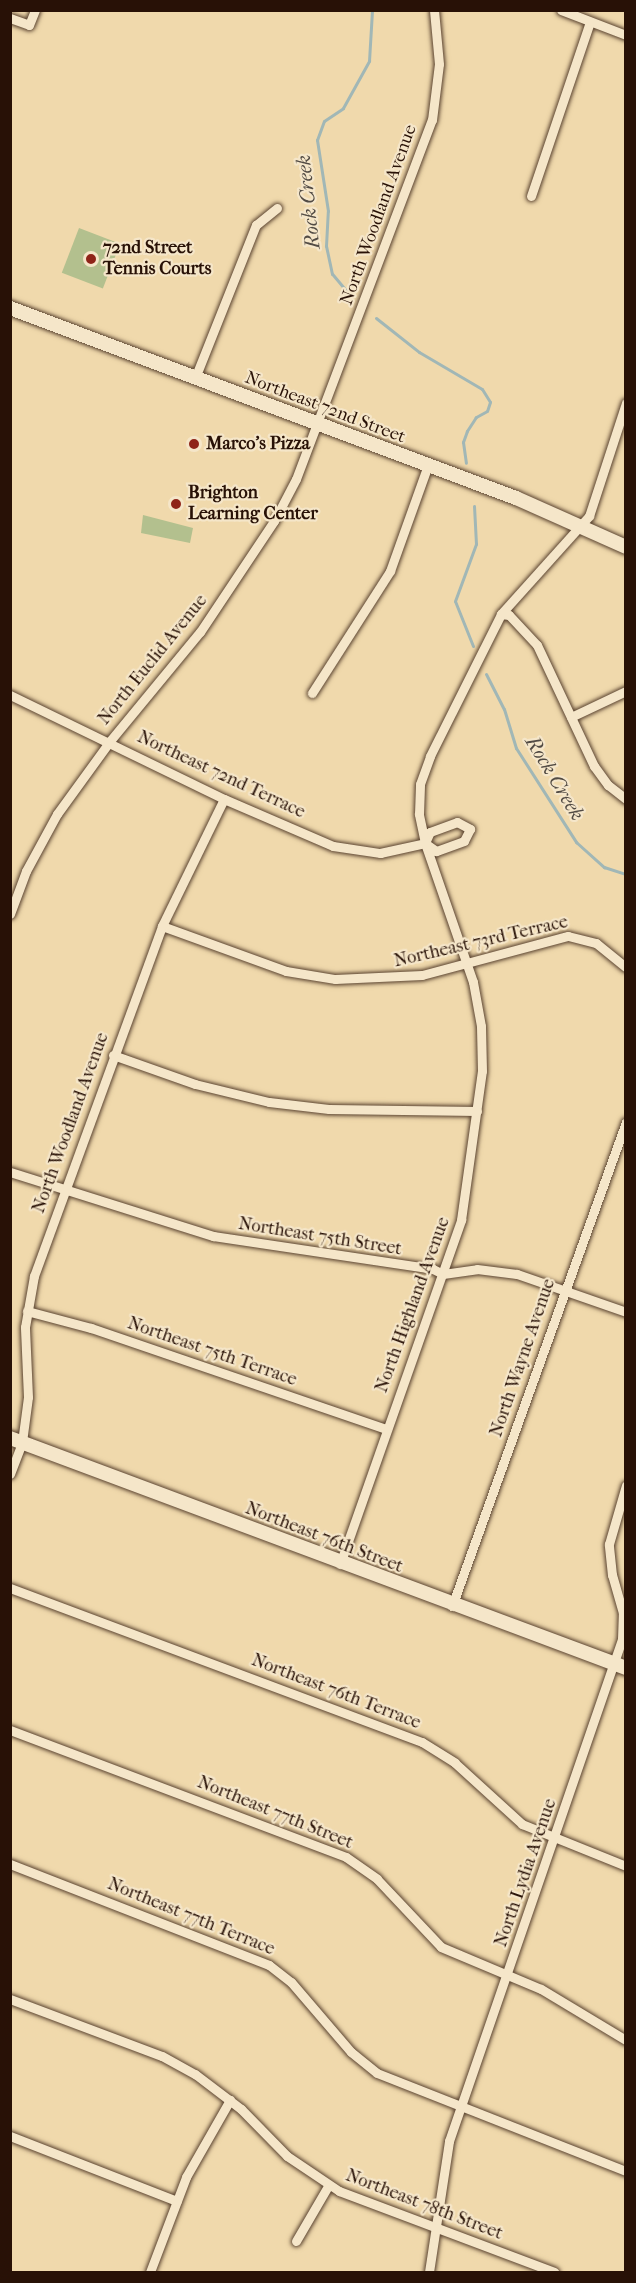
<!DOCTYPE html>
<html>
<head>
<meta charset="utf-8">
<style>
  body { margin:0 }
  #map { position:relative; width:636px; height:2283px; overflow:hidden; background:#f0d9ac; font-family:"IM FELL French Canon",serif }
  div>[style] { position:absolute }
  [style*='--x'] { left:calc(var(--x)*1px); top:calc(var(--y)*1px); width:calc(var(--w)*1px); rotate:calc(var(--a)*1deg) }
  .green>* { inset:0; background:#b3c08e; transform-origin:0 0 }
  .stream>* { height:3px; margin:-1.5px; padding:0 1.5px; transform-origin:1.5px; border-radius:1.5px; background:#a1b7b6 }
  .roads { filter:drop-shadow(0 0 2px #5a4330) drop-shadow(0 0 2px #5a4330) }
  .street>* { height:9px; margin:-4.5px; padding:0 4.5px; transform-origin:4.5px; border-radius:4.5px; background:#f5e6c9 }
  .secondary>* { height:14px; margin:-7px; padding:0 7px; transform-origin:7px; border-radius:7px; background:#f5e6c9 }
  .dots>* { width:16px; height:16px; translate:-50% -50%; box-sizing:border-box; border:3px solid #f5e6c9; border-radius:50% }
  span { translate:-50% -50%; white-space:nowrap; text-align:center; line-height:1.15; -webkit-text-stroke:4.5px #f5e6c9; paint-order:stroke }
  .street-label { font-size:18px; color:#281106 }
  .poi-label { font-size:18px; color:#281106; font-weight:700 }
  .left { translate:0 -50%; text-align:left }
  .water-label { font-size:20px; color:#524b44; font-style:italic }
  .frame { position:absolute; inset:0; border:12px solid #281106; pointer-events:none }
</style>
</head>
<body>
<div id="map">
  <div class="green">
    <i style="left:79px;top:228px;width:44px;height:48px;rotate:21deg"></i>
    <i style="clip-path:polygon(143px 515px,193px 528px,190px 543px,141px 533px)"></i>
  </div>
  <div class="stream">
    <i style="--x:349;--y:294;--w:26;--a:-130"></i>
    <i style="--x:332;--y:274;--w:29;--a:-102"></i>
    <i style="--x:326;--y:246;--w:35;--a:-87"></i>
    <i style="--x:328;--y:211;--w:72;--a:-98.8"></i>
    <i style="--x:317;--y:140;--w:20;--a:-70"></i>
    <i style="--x:324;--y:121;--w:23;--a:-34"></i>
    <i style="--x:343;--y:108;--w:54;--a:-61"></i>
    <i style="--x:369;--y:61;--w:51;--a:-86.6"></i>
    <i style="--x:376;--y:318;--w:55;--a:38.3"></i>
    <i style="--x:419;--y:352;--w:73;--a:30.4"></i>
    <i style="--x:482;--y:389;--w:15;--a:58"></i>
    <i style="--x:490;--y:402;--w:9;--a:108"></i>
    <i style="--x:487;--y:411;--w:13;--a:151"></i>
    <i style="--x:476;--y:417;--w:17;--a:123"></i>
    <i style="--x:467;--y:431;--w:12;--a:110"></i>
    <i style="--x:463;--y:442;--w:21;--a:82"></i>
    <i style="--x:473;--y:646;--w:48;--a:-111.8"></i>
    <i style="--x:455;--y:601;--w:61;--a:-69.8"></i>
    <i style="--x:476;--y:544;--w:38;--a:-93"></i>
    <i style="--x:486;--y:674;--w:39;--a:63"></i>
    <i style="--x:504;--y:709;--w:41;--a:72.9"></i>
    <i style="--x:516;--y:748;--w:112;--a:57.4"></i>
    <i style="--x:576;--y:842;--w:38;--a:42"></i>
    <i style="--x:604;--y:867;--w:23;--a:18"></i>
  </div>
  <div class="roads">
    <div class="street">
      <i style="--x:561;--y:10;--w:70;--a:21"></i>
      <i style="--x:10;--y:18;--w:20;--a:20"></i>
      <i style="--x:29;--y:25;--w:16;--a:-68"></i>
      <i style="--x:531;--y:196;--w:184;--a:-71.3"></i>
      <i style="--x:195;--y:378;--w:165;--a:-68.3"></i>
      <i style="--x:256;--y:225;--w:27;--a:-39"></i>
      <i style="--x:501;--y:614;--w:8;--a:7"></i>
      <i style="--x:509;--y:615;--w:41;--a:47"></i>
      <i style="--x:537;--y:645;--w:134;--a:64.8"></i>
      <i style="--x:594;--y:766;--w:24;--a:54"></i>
      <i style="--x:608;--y:785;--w:23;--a:38"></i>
      <i style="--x:312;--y:693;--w:145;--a:-57.4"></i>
      <i style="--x:390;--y:571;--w:113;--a:-70.3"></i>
      <i style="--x:10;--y:695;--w:238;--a:25.9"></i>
      <i style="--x:224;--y:799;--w:119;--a:23.3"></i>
      <i style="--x:333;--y:846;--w:48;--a:8.5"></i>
      <i style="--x:380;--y:853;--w:46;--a:-12.5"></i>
      <i style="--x:571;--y:717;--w:61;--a:-25.3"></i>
      <i style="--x:457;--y:822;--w:15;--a:28"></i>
      <i style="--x:470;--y:829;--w:13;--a:117"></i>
      <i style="--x:464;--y:841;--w:30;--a:160"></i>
      <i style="--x:436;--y:851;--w:14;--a:-144"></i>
      <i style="--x:425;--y:843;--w:12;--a:-66"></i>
      <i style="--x:430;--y:832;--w:29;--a:-20"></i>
      <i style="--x:10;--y:914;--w:46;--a:-69.6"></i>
      <i style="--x:26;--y:871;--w:65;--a:-61.5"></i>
      <i style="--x:57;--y:814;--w:90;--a:-54"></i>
      <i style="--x:110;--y:741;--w:141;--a:-50.5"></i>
      <i style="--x:200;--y:632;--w:133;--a:-56.3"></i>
      <i style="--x:274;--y:521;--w:47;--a:-62.4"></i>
      <i style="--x:296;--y:479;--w:384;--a:-69.3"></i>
      <i style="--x:432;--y:120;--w:56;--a:-82.9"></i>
      <i style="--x:439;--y:64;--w:54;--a:-95.3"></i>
      <i style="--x:162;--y:926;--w:132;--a:19.9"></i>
      <i style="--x:286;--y:971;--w:50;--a:9.3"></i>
      <i style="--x:335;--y:979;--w:87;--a:-2.6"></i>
      <i style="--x:422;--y:975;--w:151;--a:-15"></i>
      <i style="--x:568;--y:936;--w:29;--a:14"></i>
      <i style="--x:596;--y:943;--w:38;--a:39"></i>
      <i style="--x:113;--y:1055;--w:87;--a:19.5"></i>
      <i style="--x:195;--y:1084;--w:76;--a:13.7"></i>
      <i style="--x:269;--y:1102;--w:60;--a:6.7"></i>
      <i style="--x:329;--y:1109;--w:148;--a:0.8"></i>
      <i style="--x:10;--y:1172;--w:213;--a:17.5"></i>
      <i style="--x:213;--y:1236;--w:222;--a:8.5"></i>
      <i style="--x:433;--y:1269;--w:11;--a:27"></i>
      <i style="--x:443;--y:1274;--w:34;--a:-8"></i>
      <i style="--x:477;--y:1269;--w:40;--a:7.1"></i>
      <i style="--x:517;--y:1274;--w:115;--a:19.2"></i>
      <i style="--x:27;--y:1311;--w:66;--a:14.9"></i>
      <i style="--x:91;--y:1328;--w:312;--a:18.9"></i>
      <i style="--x:10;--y:1474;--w:34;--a:-69"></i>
      <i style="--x:22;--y:1442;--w:45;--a:-82.4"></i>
      <i style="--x:28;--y:1397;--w:70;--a:-92.5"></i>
      <i style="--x:25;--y:1327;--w:52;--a:-80"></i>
      <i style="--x:34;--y:1276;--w:373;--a:-69.9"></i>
      <i style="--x:162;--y:926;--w:141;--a:-64"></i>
      <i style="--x:340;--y:1564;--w:365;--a:-70.6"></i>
      <i style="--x:461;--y:1220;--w:150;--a:-82"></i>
      <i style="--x:482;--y:1071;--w:45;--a:-91.3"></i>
      <i style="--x:481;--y:1026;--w:45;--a:-100.3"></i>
      <i style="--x:473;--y:982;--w:147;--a:-109.1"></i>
      <i style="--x:425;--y:843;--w:30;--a:-102"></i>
      <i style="--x:419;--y:814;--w:30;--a:-88"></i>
      <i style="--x:420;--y:784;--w:30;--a:-70"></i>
      <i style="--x:430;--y:756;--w:159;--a:-63.4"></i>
      <i style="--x:501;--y:614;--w:132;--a:-48.1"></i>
      <i style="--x:589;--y:516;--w:119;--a:-71.9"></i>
      <i style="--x:10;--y:1588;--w:440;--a:20.5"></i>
      <i style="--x:422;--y:1742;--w:39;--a:32"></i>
      <i style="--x:455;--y:1763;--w:91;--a:42.3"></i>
      <i style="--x:522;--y:1824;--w:112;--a:22"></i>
      <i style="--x:452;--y:1606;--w:514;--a:-70.23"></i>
      <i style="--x:10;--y:1730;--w:359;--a:20.7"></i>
      <i style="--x:346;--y:1857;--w:38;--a:35"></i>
      <i style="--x:377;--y:1879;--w:93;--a:46.7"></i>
      <i style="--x:441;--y:1947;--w:108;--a:22.8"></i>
      <i style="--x:541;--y:1989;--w:99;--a:31"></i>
      <i style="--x:10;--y:1864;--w:278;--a:21.3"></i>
      <i style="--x:269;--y:1965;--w:28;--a:38"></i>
      <i style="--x:291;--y:1982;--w:92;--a:49.4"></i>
      <i style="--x:351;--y:2052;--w:33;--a:39"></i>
      <i style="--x:377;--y:2073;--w:268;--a:21.5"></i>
      <i style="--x:10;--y:1999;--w:162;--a:20.6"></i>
      <i style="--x:162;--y:2056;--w:38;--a:29"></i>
      <i style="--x:195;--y:2074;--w:58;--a:37.3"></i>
      <i style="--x:241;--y:2109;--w:66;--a:45.6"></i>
      <i style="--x:287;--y:2156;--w:63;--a:33.9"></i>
      <i style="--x:339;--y:2191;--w:230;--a:20.6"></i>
      <i style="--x:10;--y:2136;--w:179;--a:21.3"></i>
      <i style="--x:296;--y:2241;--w:64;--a:-59.8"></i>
      <i style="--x:150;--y:2272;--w:102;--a:-69.2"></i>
      <i style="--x:186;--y:2177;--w:89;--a:-60.3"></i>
      <i style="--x:429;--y:2272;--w:133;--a:-81.3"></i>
      <i style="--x:449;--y:2141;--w:531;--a:-70.98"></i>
      <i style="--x:622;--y:1639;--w:26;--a:-88"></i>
      <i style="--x:623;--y:1613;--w:40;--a:-106"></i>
      <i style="--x:612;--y:1575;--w:31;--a:-96"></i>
      <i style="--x:609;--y:1544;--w:61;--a:-73.9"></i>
    </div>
    <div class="secondary">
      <i style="--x:10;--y:308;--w:540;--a:20.58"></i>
      <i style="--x:516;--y:498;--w:120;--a:24"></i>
      <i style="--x:10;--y:1438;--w:658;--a:20.47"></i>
    </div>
  </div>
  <div class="dots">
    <i style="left:91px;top:259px;background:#8f2418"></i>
    <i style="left:194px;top:444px;background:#8f2418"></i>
    <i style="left:176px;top:504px;background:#8f2418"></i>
  </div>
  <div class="street-label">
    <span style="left:379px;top:215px;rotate:-70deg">North Woodland Avenue</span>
    <span style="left:325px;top:408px;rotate:21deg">Northeast 72nd Street</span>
    <span style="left:153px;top:660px;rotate:-51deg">North Euclid Avenue</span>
    <span style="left:221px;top:775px;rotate:25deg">Northeast 72nd Terrace</span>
    <span style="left:481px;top:942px;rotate:-13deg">Northeast 73rd Terrace</span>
    <span style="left:71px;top:1123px;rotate:-70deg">North Woodland Avenue</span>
    <span style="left:320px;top:1237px;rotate:9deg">Northeast 75th Street</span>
    <span style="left:413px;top:1305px;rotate:-70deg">North Highland Avenue</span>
    <span style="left:212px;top:1352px;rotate:19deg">Northeast 75th Terrace</span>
    <span style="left:523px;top:1358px;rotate:-71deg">North Wayne Avenue</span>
    <span style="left:324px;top:1538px;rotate:21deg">Northeast 76th Street</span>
    <span style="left:336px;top:1692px;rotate:21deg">Northeast 76th Terrace</span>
    <span style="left:275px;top:1813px;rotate:22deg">Northeast 77th Street</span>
    <span style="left:526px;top:1873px;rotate:-71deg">North Lydia Avenue</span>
    <span style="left:191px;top:1917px;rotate:22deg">Northeast 77th Terrace</span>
    <span style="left:424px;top:2205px;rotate:21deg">Northeast 78th Street</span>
  </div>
  <div class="poi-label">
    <span class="left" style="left:103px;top:259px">72nd Street<br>Tennis Courts</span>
    <span class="left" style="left:206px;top:444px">Marco's Pizza</span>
    <span class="left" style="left:188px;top:504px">Brighton<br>Learning Center</span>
  </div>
  <div class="water-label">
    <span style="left:308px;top:202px;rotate:-96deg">Rock Creek</span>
    <span style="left:555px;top:778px;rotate:59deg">Rock Creek</span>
  </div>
  <div class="frame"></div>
</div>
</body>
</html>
